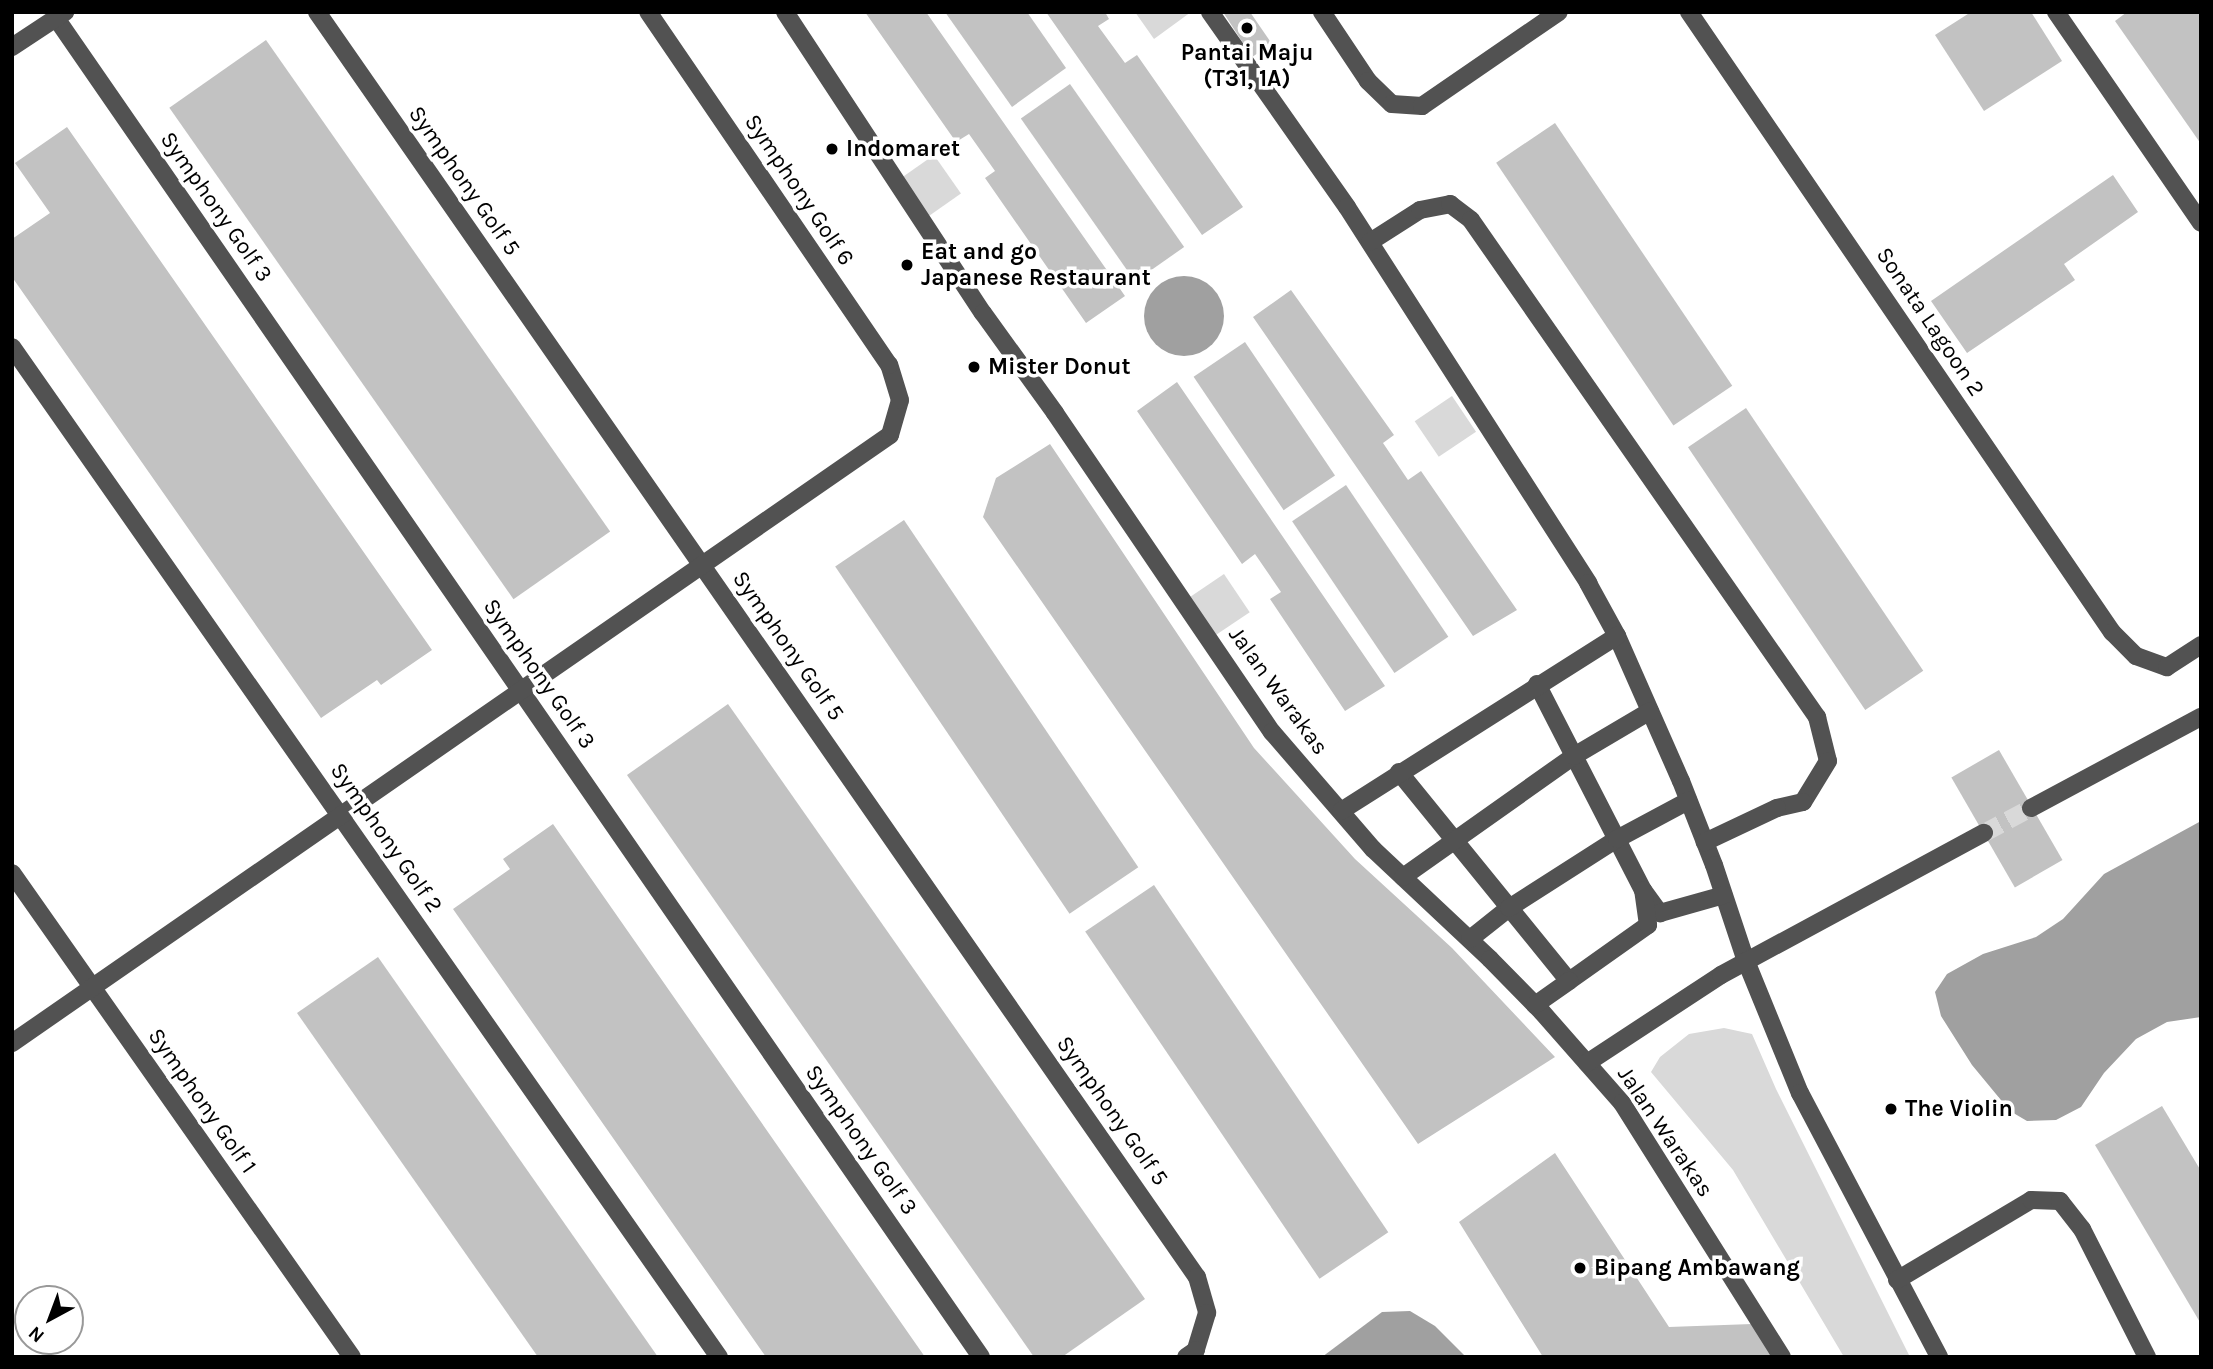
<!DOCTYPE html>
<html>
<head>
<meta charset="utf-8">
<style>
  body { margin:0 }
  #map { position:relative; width:2213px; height:1369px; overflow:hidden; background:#fff; font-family:Karla,sans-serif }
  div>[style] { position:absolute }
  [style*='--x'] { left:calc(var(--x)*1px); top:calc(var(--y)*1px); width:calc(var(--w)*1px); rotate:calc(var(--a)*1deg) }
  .green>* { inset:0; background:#d9d9d9; transform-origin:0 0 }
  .water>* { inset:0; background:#a0a0a0 }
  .round { border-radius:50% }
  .building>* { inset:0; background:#c2c2c2; transform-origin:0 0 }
  .minor-tunnel>* { height:18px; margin-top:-9px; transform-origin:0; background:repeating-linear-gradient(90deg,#d9d9d9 0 18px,transparent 0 27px) }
  .minor>* { height:18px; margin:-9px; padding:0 9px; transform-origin:9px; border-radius:9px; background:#525252 }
  .dots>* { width:19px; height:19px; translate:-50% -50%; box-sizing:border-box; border:4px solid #fff; border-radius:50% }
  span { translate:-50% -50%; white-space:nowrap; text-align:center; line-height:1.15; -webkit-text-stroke:7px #fff; paint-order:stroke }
  .poi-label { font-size:23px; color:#000; font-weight:700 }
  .left { translate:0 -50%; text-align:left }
  .street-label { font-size:23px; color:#000 }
  .frame { position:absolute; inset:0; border:14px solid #000; pointer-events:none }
  .north { position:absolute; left:14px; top:1285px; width:70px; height:70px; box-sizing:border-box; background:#fff; border:2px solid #999; border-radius:50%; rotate:221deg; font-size:19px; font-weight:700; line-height:28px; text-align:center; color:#000 }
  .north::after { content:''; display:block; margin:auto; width:24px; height:32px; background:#000; clip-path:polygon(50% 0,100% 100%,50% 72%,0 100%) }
</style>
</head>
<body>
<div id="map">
  <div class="green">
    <i style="clip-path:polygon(1135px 12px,1191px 12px,1154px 39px)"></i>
    <i style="left:934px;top:155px;width:47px;height:47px;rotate:55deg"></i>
    <i style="left:1452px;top:396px;width:43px;height:45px;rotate:56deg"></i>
    <i style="left:1224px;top:574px;width:46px;height:49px;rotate:56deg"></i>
    <i style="clip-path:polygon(1724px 1028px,1752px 1034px,1776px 1089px,1910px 1357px,1844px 1357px,1733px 1170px,1651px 1072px,1660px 1057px,1689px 1034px)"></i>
  </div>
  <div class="water">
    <i class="round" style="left:1144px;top:276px;width:80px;height:80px"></i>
    <i style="clip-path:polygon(2201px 821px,2201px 1017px,2167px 1022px,2136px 1039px,2104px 1073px,2081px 1107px,2056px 1120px,2027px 1121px,2010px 1111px,1972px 1065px,1941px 1016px,1935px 992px,1947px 974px,1983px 954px,2036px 937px,2063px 919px,2104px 874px)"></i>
    <i style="clip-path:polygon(1410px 1311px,1435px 1326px,1466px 1357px,1322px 1357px,1382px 1312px)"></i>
  </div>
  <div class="building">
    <i style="clip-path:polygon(865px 12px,926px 12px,1125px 296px,1086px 323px,985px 178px,995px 171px,969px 134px,956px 142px)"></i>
    <i style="clip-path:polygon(945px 12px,1027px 12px,1066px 68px,1012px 107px)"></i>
    <i style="clip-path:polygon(1046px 12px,1105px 12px,1109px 19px,1098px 26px,1125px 63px,1137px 55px,1243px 207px,1202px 235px)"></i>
    <i style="clip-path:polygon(1223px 12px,1250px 12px,1272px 44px,1252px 57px)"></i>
    <i style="clip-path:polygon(1971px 12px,2031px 12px,2062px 61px,1984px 111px,1935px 35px)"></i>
    <i style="clip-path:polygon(2127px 12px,2201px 12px,2201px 144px,2115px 21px)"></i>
    <i style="left:266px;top:40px;width:600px;height:118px;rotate:55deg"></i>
    <i style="left:1070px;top:84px;width:199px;height:60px;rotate:55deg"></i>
    <i style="left:1555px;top:123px;width:317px;height:71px;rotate:56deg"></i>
    <i style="clip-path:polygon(67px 127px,432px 650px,381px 685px,377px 680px,321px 718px,12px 277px,12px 239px,50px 213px,15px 163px)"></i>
    <i style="clip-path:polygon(2113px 175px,2138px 212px,2064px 264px,2075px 280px,1967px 353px,1931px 301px)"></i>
    <i style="clip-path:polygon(1291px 290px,1394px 435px,1383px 443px,1408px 480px,1421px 471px,1517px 610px,1473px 636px,1253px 317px)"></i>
    <i style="left:1245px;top:342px;width:161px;height:62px;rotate:56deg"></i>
    <i style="clip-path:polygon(1177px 382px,1385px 686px,1345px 711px,1270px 599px,1281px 592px,1255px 554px,1242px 564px,1137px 411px)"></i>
    <i style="left:1746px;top:408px;width:317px;height:70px;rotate:56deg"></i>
    <i style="clip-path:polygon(1050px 444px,1254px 748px,1355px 859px,1452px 948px,1555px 1057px,1418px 1144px,983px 517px,996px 478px)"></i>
    <i style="left:1346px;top:485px;width:183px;height:65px;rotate:56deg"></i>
    <i style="left:904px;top:520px;width:419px;height:83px;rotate:56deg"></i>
    <i style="clip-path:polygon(728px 704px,1145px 1299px,1062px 1357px,1034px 1357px,627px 775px)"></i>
    <i style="left:1999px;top:750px;width:127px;height:55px;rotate:60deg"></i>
    <i style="clip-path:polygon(553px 824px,925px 1357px,766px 1357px,453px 909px,510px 869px,503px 859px)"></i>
    <i style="left:1154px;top:885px;width:419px;height:83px;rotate:56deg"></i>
    <i style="clip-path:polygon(378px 957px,658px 1357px,538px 1357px,297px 1013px)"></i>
    <i style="clip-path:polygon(2162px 1106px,2201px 1171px,2201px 1324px,2095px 1145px)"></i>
    <i style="clip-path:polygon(1555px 1153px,1669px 1327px,1752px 1324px,1773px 1357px,1543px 1357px,1459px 1222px)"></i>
  </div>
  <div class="minor-tunnel">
    <i style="--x:1984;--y:833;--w:53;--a:-28"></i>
  </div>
  <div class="minor">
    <i style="--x:317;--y:12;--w:1541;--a:55.18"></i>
    <i style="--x:1197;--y:1277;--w:37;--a:74"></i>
    <i style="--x:1207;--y:1313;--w:39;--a:107"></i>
    <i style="--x:1196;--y:1350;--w:12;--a:145"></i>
    <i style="--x:785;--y:12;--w:360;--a:56.7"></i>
    <i style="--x:983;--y:313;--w:123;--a:54.2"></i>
    <i style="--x:1055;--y:413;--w:386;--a:55.8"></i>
    <i style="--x:1272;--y:732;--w:155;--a:49.2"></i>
    <i style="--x:1373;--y:849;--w:161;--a:43.2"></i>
    <i style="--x:1490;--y:959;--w:74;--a:45.5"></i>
    <i style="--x:1542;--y:1012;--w:121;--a:48.7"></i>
    <i style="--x:1622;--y:1103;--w:300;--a:57.8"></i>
    <i style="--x:1210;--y:12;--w:238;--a:54.9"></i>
    <i style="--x:1347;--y:207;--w:447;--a:57.3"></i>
    <i style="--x:1588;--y:583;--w:60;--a:61.3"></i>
    <i style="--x:1617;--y:636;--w:158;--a:66.2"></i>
    <i style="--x:1681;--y:781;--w:90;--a:68.6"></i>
    <i style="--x:1714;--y:865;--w:101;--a:71.6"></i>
    <i style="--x:1746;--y:961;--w:143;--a:67.8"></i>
    <i style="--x:1800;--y:1093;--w:298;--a:62.2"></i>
    <i style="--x:1322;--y:12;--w:83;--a:56.3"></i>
    <i style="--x:1368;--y:81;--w:33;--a:44"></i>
    <i style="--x:1392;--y:104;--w:30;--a:4"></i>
    <i style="--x:1422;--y:106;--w:166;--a:-34.5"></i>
    <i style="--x:1689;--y:12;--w:751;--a:55.7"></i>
    <i style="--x:2112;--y:632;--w:34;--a:45"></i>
    <i style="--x:2136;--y:656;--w:33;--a:20"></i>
    <i style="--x:2167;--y:667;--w:40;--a:-32.9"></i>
    <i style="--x:2056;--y:12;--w:256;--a:55.5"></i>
    <i style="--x:56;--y:18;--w:1627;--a:55.36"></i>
    <i style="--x:12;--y:47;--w:64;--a:-33.4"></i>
    <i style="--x:1370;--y:242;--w:59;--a:-32.6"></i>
    <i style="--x:1420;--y:210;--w:31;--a:-11"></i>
    <i style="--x:1450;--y:204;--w:26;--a:37"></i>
    <i style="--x:1471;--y:220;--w:606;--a:55.16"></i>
    <i style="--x:1817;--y:717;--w:45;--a:76"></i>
    <i style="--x:1828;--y:761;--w:48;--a:121.4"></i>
    <i style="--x:1803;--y:802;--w:27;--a:167"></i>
    <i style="--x:1777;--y:808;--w:80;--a:154.7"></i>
    <i style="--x:12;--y:347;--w:1233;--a:55.01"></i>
    <i style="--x:1537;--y:684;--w:232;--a:62.8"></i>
    <i style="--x:1643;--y:890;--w:29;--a:54"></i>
    <i style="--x:1660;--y:913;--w:66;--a:-15.7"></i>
    <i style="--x:1399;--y:772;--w:269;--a:50.9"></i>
    <i style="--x:1569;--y:981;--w:97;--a:-35.3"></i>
    <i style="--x:1648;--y:925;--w:35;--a:-98"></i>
    <i style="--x:2031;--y:808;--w:193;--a:-28.2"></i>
    <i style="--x:1341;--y:811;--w:327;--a:-32.4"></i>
    <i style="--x:12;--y:873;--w:591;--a:54.91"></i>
    <i style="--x:1403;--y:877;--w:209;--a:-35.3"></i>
    <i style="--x:1574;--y:756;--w:88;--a:-30.6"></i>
    <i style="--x:1470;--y:939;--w:50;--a:-38.5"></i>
    <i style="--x:1509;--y:908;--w:128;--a:-32.6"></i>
    <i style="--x:1617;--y:839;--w:81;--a:-28.2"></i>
    <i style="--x:1535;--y:1005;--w:42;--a:-35.2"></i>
    <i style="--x:12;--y:1043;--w:1068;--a:-34.7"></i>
    <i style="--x:890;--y:435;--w:36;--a:-74"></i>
    <i style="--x:900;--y:400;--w:37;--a:-107"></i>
    <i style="--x:889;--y:365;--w:427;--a:-124.3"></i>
    <i style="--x:1587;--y:1063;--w:160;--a:-33.3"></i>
    <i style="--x:1721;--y:975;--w:299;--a:-28.4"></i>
    <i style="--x:1897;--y:1280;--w:156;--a:-30.8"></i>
    <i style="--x:2031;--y:1200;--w:29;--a:2"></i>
    <i style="--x:2060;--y:1201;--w:36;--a:52"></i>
    <i style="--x:2082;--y:1229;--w:144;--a:63.1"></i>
  </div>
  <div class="dots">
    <i style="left:1247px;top:28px;background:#000"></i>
    <i style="left:832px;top:149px;background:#000"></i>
    <i style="left:907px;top:265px;background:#000"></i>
    <i style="left:974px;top:367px;background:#000"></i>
    <i style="left:1891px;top:1109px;background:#000"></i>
    <i style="left:1580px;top:1268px;background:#000"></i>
  </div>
  <div class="poi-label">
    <span style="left:1247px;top:66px">Pantai Maju<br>(T31, 1A)</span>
    <span class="left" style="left:846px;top:149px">Indomaret</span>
    <span class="left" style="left:921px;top:265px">Eat and go<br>Japanese Restaurant</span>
    <span class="left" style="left:988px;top:367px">Mister Donut</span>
    <span class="left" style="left:1905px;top:1109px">The Violin</span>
    <span class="left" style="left:1594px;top:1268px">Bipang Ambawang</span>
  </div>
  <div class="street-label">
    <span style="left:464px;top:181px;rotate:55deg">Symphony Golf 5</span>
    <span style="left:799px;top:190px;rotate:56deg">Symphony Golf 6</span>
    <span style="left:216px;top:207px;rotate:55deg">Symphony Golf 3</span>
    <span style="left:1930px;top:322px;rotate:56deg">Sonata Lagoon 2</span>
    <span style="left:788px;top:646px;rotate:55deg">Symphony Golf 5</span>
    <span style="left:539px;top:674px;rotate:55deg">Symphony Golf 3</span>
    <span style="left:1278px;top:691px;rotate:54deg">Jalan Warakas</span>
    <span style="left:386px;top:838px;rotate:55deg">Symphony Golf 2</span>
    <span style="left:202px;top:1101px;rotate:55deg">Symphony Golf 1</span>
    <span style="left:1112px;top:1111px;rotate:55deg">Symphony Golf 5</span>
    <span style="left:1665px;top:1132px;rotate:56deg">Jalan Warakas</span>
    <span style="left:861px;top:1140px;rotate:55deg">Symphony Golf 3</span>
  </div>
  <div class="frame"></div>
  <div class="north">N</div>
</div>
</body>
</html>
